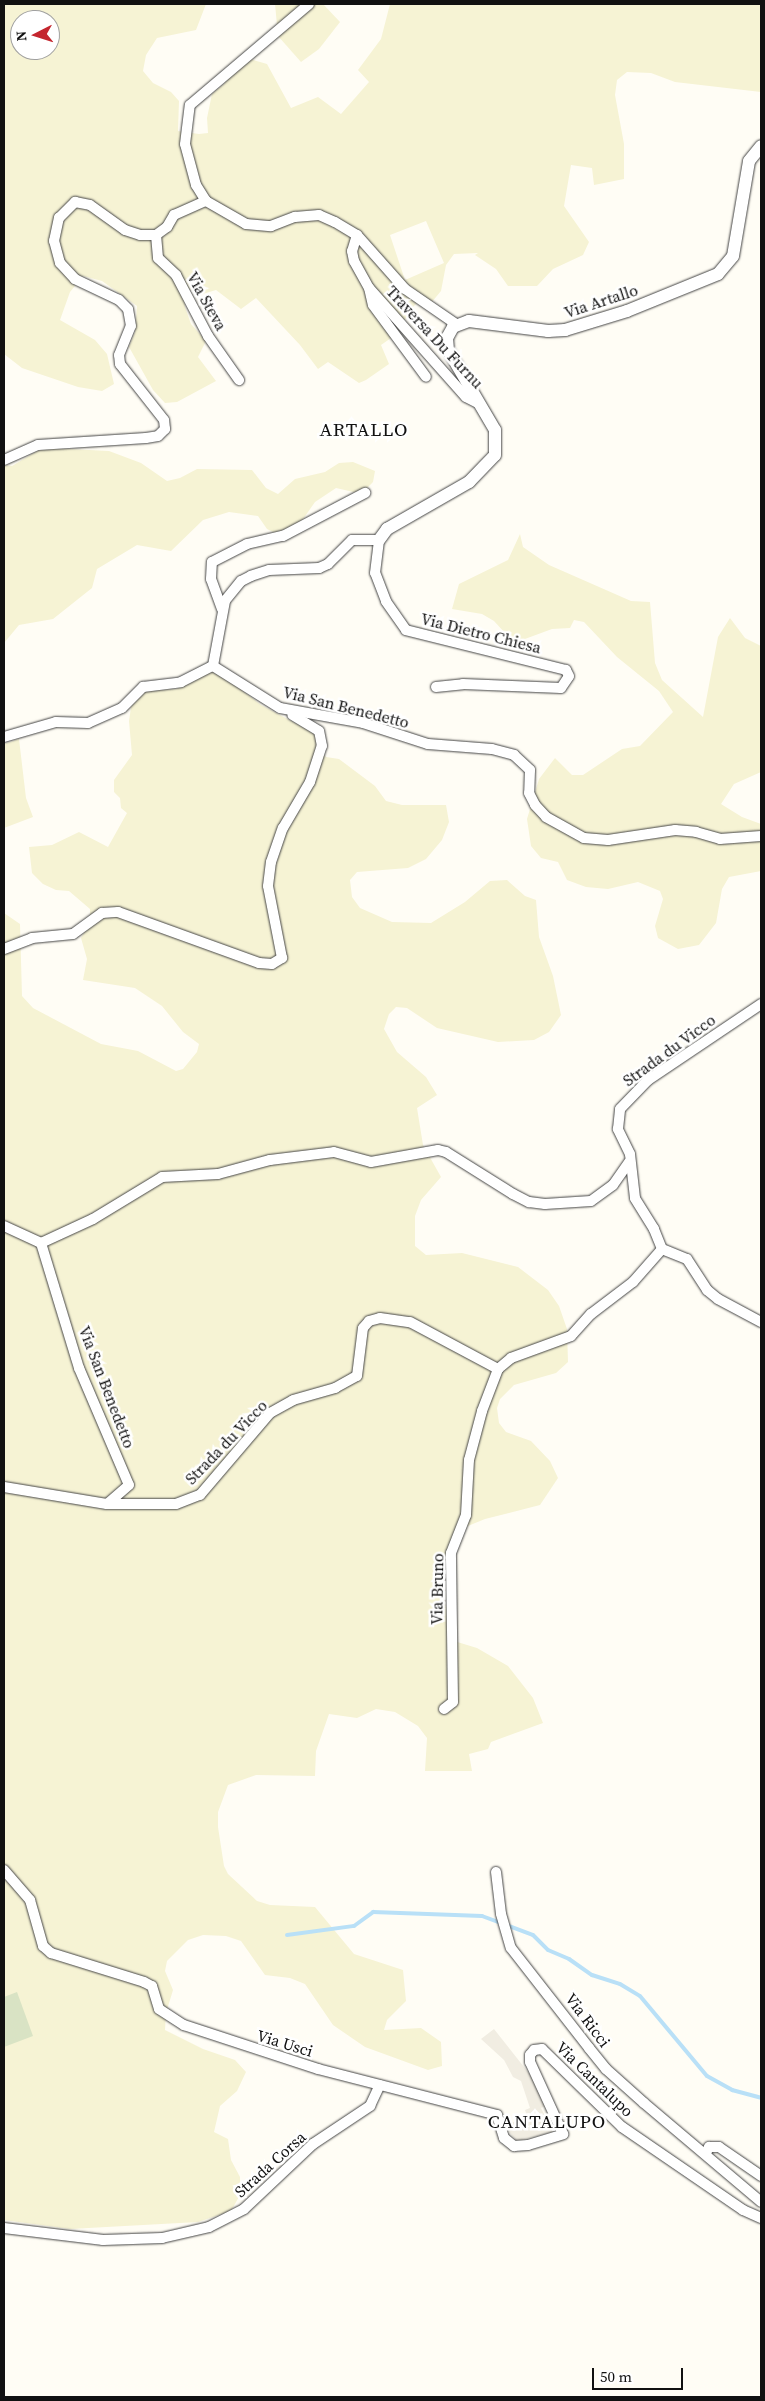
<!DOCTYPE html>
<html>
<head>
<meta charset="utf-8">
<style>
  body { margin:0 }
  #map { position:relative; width:765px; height:2401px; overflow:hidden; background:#fffdf5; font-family:"Source Serif 4",serif }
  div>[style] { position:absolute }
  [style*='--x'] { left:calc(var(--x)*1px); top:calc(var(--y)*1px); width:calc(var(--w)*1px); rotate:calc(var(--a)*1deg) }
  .farmland>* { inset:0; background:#f6f3d4 }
  .cemetery>* { inset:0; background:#d9e3c4 }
  .plaza>* { inset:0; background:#f1ede2 }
  .stream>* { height:4px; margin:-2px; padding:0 2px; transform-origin:2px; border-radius:2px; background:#b9e0f7 }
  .roads { filter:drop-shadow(0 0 1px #444) drop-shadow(0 0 1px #444) }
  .minor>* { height:10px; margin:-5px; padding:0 5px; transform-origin:5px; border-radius:5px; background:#fff }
  .tertiary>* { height:12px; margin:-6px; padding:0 6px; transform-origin:6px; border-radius:6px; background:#fff }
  span { translate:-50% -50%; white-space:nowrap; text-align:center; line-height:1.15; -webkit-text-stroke:5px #fff; paint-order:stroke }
  .street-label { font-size:16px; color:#111 }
  .quarter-label { font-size:19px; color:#111; letter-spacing:1px }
  .frame { position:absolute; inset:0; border:5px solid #111; pointer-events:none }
  .north { position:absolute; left:10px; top:10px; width:50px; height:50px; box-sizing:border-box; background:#fff; border:1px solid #a0a0a0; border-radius:50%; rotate:265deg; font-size:14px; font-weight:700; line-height:20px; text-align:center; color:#111 }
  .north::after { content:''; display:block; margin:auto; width:18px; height:22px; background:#c4262e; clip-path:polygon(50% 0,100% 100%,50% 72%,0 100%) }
  .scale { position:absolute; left:592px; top:2368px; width:91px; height:22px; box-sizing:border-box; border:2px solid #111; border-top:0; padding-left:6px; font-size:15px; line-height:18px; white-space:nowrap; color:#111; -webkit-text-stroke:4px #fff; paint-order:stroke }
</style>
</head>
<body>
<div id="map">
  <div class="farmland">
    <i style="clip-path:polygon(evenodd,4px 4px,206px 4px,196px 30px,157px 38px,146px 55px,143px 71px,153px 83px,171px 92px,179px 101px,178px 131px,199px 134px,208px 133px,207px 118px,212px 94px,224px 84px,237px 61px,250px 59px,267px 64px,291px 108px,318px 97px,341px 114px,369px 82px,358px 70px,381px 39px,390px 4px,761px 4px,761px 92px,675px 82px,651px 73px,627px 72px,617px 80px,615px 95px,624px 144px,624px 179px,594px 185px,592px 168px,571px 165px,564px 206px,589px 242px,583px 255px,553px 269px,537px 286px,508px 286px,496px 269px,475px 255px,478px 253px,454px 254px,446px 265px,441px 291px,431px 303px,422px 298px,414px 306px,394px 336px,381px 345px,389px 364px,366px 380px,359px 383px,328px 362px,318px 369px,300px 345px,256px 298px,241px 309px,216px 290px,199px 295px,183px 285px,185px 307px,191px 324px,206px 341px,198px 357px,216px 381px,177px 402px,165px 403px,153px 390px,129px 347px,135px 332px,137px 306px,102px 281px,83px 276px,70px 292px,60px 320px,95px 340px,107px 354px,114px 384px,102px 391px,78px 387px,22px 368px,4px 354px,4px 4px,20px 20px,50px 20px,50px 50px,20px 50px,20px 20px,4px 4px,426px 221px,444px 263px,405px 280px,390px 235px,426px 221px)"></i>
    <i style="clip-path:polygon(275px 4px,323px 4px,340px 22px,319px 49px,301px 62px,278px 36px)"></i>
    <i style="clip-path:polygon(49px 448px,109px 451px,141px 463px,167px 481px,180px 478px,197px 469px,252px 470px,266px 488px,278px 494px,295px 479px,325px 472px,339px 463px,353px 462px,375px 471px,373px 482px,367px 488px,358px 493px,336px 488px,315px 502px,301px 522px,277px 534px,267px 529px,258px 516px,229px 512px,203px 520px,171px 551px,137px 545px,97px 569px,92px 588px,53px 619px,19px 625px,4px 643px,4px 465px,12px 466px,37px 451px)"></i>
    <i style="clip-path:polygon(520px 534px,523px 547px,549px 565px,631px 601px,650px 602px,655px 663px,662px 680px,703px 717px,718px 637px,730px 618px,745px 638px,761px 646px,761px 772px,734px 784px,721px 804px,742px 817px,761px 824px,761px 871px,729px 877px,722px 889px,716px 923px,699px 945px,678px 949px,658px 938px,655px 926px,663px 899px,660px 891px,638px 882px,608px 889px,586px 887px,567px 880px,558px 862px,541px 858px,531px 846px,527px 819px,539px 779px,555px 758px,572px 775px,583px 775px,622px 749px,640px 746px,673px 712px,659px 691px,617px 657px,584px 622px,574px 620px,570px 628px,552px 629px,514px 643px,494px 621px,482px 614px,452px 609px,459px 584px,508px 560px)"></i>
    <i style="clip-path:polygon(207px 668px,220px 673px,261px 705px,318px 735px,320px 750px,326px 757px,339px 759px,375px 786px,386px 801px,402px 805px,446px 805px,449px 822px,442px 840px,426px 859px,408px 868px,357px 872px,350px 880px,352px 897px,360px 908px,392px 922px,431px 923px,465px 902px,490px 881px,507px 880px,525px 896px,536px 900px,539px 937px,553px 976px,561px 1015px,549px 1032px,534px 1040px,498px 1042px,437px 1028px,407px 1008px,396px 1007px,389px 1014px,384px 1029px,397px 1052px,426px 1077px,437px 1095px,417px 1108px,423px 1145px,441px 1177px,421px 1200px,415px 1216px,415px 1246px,426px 1255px,462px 1253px,518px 1267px,548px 1290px,559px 1306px,567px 1329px,568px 1362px,556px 1373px,514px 1385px,500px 1399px,497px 1408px,499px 1423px,506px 1432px,531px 1441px,550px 1461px,558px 1478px,540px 1505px,485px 1519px,463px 1528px,445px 1557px,440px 1599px,449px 1610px,454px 1641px,477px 1648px,508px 1666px,533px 1698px,543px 1723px,491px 1742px,488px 1749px,469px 1754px,472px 1771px,425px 1771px,427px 1738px,418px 1726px,395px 1712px,376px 1709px,357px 1718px,329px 1714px,316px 1751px,315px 1776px,256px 1775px,228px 1785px,218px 1812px,218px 1827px,224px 1866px,228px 1874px,257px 1901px,270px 1905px,315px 1907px,354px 1954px,403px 1970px,406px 2001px,387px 2020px,384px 2030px,421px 2028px,441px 2042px,442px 2066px,428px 2070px,365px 2047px,333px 2025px,305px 1984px,290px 1978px,265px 1975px,241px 1941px,226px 1936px,203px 1935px,188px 1940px,167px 1961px,165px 1971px,173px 1990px,166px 2013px,165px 2030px,203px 2049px,235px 2060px,246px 2072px,237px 2091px,220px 2106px,214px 2132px,228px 2139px,231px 2160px,240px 2177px,240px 2195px,231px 2211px,198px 2222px,70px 2229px,4px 2220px,4px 913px,20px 924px,22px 996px,33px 1008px,101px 1044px,138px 1051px,176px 1071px,183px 1069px,197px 1052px,199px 1044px,183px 1032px,162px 1006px,135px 988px,83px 980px,87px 959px,81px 938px,90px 922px,90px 909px,69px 891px,56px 890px,43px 884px,32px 873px,29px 847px,52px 845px,79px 832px,108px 847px,127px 813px,121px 808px,120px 798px,114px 792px,114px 780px,132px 755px,129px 721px,132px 701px,143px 691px,177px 689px,194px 669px)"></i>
    <i style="clip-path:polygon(19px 739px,26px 798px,33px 817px,4px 828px,4px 744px)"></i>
  </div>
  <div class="cemetery">
    <i style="clip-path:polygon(17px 1992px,33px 2036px,4px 2047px,4px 1997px)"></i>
  </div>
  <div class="plaza">
    <i style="clip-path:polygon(494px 2029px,535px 2081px,545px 2106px,541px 2108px,553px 2132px,517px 2141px,510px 2133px,507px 2125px,527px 2116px,525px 2110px,530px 2108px,521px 2081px,513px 2077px,504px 2060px,481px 2039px)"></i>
  </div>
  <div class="stream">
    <i style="--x:287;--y:1935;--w:68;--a:-7.7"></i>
    <i style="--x:354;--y:1926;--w:24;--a:-36"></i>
    <i style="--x:373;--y:1912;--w:109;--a:2.1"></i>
    <i style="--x:482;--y:1916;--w:54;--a:20.4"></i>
    <i style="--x:533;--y:1935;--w:21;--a:45"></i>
    <i style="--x:548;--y:1950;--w:23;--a:23"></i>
    <i style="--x:569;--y:1959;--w:28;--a:35"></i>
    <i style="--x:592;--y:1975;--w:29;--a:18"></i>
    <i style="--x:620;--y:1984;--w:23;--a:31"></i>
    <i style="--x:640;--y:1996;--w:104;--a:50.1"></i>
    <i style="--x:707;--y:2076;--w:29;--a:29"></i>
    <i style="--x:732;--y:2090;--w:30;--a:15"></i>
  </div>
  <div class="roads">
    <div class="minor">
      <i style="--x:206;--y:201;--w:46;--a:29.9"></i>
      <i style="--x:246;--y:224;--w:25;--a:5"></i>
      <i style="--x:271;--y:226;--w:26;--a:-21"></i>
      <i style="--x:295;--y:217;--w:24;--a:-5"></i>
      <i style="--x:319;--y:215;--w:17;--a:24"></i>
      <i style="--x:335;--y:222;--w:26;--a:31"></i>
      <i style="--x:357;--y:235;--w:72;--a:48.4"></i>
      <i style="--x:405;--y:289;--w:62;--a:34.5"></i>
      <i style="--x:206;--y:201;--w:19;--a:-122"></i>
      <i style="--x:196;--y:185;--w:42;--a:-105"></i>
      <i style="--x:185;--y:144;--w:39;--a:-83"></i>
      <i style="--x:190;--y:105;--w:156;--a:-40.3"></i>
      <i style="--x:156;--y:235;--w:23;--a:85"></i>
      <i style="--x:158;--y:258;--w:25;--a:43"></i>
      <i style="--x:176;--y:275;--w:69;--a:62.3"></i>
      <i style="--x:208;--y:336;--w:54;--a:54.8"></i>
      <i style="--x:156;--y:235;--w:14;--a:-36"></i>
      <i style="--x:167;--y:227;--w:14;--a:-60"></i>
      <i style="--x:174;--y:215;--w:35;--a:-24"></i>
      <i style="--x:357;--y:235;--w:17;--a:107"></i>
      <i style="--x:352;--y:251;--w:10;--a:79"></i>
      <i style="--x:354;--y:261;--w:31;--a:61"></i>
      <i style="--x:369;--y:288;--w:17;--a:77"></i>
      <i style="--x:373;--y:305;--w:89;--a:53.6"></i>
      <i style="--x:370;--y:289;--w:144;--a:48.4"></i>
      <i style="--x:466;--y:397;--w:16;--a:27"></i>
      <i style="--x:4;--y:460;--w:37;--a:-24"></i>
      <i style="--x:38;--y:445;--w:108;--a:-3.7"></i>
      <i style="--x:146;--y:438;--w:12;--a:-9"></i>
      <i style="--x:158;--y:436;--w:10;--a:-45"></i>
      <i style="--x:165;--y:429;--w:9;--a:-96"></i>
      <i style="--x:164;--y:420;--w:71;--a:-128.2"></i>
      <i style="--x:120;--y:364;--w:9;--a:-96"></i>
      <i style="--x:119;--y:355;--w:31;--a:-68"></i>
      <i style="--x:131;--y:326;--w:17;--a:-100"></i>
      <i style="--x:128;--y:309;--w:13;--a:-135"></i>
      <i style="--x:119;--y:300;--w:49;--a:-154.5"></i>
      <i style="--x:75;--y:279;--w:22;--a:-133"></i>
      <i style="--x:60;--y:263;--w:23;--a:-105"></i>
      <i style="--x:54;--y:241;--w:24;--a:-78"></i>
      <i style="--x:59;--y:218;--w:23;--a:-45"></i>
      <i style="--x:75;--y:202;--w:15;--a:11"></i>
      <i style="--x:90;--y:205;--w:43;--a:35.5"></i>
      <i style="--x:125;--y:230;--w:16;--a:18"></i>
      <i style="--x:140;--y:235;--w:16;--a:0"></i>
      <i style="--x:222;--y:609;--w:32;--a:-110"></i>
      <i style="--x:211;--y:579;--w:17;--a:-87"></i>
      <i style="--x:212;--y:562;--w:39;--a:-27"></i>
      <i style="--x:247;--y:544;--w:37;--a:-13"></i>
      <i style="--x:283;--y:536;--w:93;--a:-27.7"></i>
      <i style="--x:436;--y:687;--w:27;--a:-6"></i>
      <i style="--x:463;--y:684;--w:98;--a:2.3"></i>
      <i style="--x:561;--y:688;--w:14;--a:-56"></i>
      <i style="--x:569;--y:676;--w:7;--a:-117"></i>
      <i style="--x:566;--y:670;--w:165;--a:-166"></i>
      <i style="--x:406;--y:630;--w:35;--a:-125"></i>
      <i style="--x:386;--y:601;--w:30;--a:-111"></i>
      <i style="--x:375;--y:573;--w:33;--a:-83"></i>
      <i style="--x:379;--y:540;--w:27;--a:180"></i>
      <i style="--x:352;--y:540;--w:34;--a:135"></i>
      <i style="--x:328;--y:564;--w:10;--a:156"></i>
      <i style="--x:319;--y:568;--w:50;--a:177.7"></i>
      <i style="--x:269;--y:570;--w:19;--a:162"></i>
      <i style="--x:251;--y:576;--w:11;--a:153"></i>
      <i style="--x:241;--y:581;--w:26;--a:129"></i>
      <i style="--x:225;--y:601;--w:66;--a:100.5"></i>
      <i style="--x:213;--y:666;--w:79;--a:32.1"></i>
      <i style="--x:280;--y:708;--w:84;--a:10.2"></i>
      <i style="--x:363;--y:723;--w:68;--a:17.9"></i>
      <i style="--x:428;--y:744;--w:64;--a:4.5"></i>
      <i style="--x:492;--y:749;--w:23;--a:15"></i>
      <i style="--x:514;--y:755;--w:22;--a:43"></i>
      <i style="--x:530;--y:770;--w:23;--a:92"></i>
      <i style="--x:529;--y:793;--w:13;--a:63"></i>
      <i style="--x:535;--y:805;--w:16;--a:47"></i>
      <i style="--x:546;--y:817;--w:43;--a:28.9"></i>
      <i style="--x:584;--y:838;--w:24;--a:5"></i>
      <i style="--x:608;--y:840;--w:68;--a:-8.5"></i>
      <i style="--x:675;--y:830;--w:21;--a:5"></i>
      <i style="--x:696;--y:832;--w:25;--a:16"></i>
      <i style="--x:720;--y:839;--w:41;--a:-4.2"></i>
      <i style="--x:4;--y:737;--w:54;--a:-16.1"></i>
      <i style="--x:56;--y:722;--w:32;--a:2"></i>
      <i style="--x:88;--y:723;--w:37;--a:-24"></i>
      <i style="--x:122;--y:708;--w:30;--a:-45"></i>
      <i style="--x:143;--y:687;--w:38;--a:-7"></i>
      <i style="--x:181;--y:682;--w:36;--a:-27"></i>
      <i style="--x:4;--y:949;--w:30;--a:-21"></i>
      <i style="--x:32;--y:938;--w:41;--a:-5.6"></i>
      <i style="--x:73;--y:934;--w:36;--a:-36"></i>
      <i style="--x:102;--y:913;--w:16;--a:-4"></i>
      <i style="--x:118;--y:912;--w:150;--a:19.9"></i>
      <i style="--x:259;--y:963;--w:13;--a:4"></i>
      <i style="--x:272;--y:964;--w:12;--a:-31"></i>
      <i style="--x:282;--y:958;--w:73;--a:-101"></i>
      <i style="--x:268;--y:886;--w:24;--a:-83"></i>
      <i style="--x:271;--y:862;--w:36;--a:-71"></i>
      <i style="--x:283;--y:828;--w:53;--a:-59.6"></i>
      <i style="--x:310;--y:782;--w:38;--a:-72"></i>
      <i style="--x:322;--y:746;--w:15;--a:-101"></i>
      <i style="--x:319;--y:731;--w:31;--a:-149"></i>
      <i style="--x:4;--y:1226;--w:41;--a:24.7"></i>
      <i style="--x:41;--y:1243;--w:57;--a:-24.8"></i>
      <i style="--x:93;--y:1219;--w:81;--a:-31.3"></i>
      <i style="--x:162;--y:1177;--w:56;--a:-3.1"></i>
      <i style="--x:218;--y:1174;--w:54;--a:-15.1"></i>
      <i style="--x:270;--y:1160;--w:64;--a:-7.1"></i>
      <i style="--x:334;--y:1152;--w:38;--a:15"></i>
      <i style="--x:371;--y:1162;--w:68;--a:-10.2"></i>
      <i style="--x:438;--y:1150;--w:8;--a:14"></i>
      <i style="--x:446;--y:1152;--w:79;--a:32.1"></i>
      <i style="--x:513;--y:1194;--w:18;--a:27"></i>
      <i style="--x:529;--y:1202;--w:16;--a:7"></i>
      <i style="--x:545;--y:1204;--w:46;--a:-3.7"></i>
      <i style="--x:591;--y:1201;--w:27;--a:-36"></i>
      <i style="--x:613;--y:1185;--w:28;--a:-55"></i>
      <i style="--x:41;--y:1243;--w:131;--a:73.1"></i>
      <i style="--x:79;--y:1368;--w:127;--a:66.9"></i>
      <i style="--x:129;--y:1485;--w:29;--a:139"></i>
      <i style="--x:662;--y:1249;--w:27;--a:22"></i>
      <i style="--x:687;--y:1259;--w:37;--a:57"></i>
      <i style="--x:707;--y:1290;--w:14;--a:39"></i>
      <i style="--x:718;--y:1299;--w:49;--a:28.1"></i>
      <i style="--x:4;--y:1487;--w:104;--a:9.4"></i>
      <i style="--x:107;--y:1504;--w:69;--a:0"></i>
      <i style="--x:176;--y:1504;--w:26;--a:-21"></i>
      <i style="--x:200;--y:1495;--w:108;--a:-49.5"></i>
      <i style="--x:270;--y:1413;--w:26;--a:-29"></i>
      <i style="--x:293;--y:1400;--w:44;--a:-15.9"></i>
      <i style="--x:335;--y:1388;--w:25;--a:-29"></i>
      <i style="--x:357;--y:1376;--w:48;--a:-82.9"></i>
      <i style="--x:363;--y:1328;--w:9;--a:-49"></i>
      <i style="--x:369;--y:1321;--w:11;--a:-15"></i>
      <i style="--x:380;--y:1318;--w:30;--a:8"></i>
      <i style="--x:410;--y:1322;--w:100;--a:28.1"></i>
      <i style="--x:444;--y:1709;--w:11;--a:-38"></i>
      <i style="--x:453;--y:1702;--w:149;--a:-90.8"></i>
      <i style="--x:451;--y:1553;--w:41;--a:-68.5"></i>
      <i style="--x:466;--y:1515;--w:55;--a:-86.9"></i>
      <i style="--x:469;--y:1460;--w:51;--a:-75.1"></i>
      <i style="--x:482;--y:1411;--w:45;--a:-69.1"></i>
      <i style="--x:498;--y:1369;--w:17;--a:-40"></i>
      <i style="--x:511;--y:1358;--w:64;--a:-20.1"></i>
      <i style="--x:571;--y:1336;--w:30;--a:-48"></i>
      <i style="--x:591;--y:1314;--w:53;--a:-37.3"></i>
      <i style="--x:633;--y:1282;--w:44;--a:-48.7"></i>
      <i style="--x:662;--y:1249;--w:22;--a:-112"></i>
      <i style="--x:654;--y:1229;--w:36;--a:-122"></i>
      <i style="--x:635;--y:1198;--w:44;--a:-96.5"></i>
      <i style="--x:630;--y:1154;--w:28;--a:-116"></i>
      <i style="--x:618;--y:1129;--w:20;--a:-84"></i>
      <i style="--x:620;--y:1109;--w:40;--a:-46"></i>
      <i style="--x:648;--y:1080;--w:136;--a:-33.9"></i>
      <i style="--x:4;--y:1870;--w:40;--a:49"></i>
      <i style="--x:30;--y:1900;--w:48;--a:74.2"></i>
      <i style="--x:43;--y:1946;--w:11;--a:41"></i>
      <i style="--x:51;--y:1953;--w:97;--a:17.3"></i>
      <i style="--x:144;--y:1982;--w:9;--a:27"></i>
      <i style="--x:152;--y:1986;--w:24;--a:73"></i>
      <i style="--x:159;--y:2009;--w:30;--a:33"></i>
      <i style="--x:184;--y:2025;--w:141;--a:18.2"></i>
      <i style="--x:318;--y:2069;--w:185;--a:14.4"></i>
      <i style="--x:497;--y:2115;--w:24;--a:73"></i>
      <i style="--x:504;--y:2138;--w:13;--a:39"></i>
      <i style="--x:514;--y:2146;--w:14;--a:-4"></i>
      <i style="--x:528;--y:2145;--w:37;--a:-17"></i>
      <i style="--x:563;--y:2134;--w:79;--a:-114.6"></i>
      <i style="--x:530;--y:2062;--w:7;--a:-90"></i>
      <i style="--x:530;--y:2055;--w:6;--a:-51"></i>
      <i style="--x:534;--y:2050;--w:8;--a:-7"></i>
      <i style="--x:542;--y:2049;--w:112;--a:44.3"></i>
      <i style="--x:622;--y:2127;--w:147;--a:34.4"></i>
      <i style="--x:743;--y:2210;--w:20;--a:24"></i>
      <i style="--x:496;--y:1872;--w:42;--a:83.2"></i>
      <i style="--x:501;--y:1914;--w:35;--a:74"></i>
      <i style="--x:511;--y:1948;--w:127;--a:52"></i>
      <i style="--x:589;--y:2048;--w:27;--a:51"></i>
      <i style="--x:606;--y:2069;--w:51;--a:41.8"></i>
      <i style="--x:644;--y:2103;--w:153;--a:40.2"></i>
      <i style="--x:706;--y:2153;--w:7;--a:-63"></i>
      <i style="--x:709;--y:2147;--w:10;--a:0"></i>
      <i style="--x:719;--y:2147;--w:51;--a:34.6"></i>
      <i style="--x:4;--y:2228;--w:100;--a:6.9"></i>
      <i style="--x:103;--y:2240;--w:59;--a:-1.9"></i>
      <i style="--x:162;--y:2238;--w:48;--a:-13.2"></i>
      <i style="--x:209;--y:2227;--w:39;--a:-27"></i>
      <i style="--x:244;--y:2209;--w:95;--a:-43.3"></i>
      <i style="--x:313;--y:2144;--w:69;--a:-33.7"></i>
      <i style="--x:370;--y:2106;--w:23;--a:-65"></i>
    </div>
    <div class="tertiary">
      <i style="--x:379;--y:540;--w:14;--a:-54"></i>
      <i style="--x:387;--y:529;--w:95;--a:-29.8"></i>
      <i style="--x:469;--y:482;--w:37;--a:-46"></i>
      <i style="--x:495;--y:455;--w:25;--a:-90"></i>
      <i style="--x:495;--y:430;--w:93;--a:-120.4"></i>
      <i style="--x:448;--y:350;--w:12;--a:-95"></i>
      <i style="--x:447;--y:338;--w:13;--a:-61"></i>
      <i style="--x:453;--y:327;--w:17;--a:-21"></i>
      <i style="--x:469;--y:321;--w:80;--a:7.2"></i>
      <i style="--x:548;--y:331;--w:17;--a:-3"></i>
      <i style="--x:565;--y:330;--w:65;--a:-17"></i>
      <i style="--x:627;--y:311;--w:98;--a:-22.1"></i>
      <i style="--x:718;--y:274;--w:23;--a:-50"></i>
      <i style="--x:733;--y:256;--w:96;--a:-80.4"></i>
      <i style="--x:749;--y:161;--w:19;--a:-51"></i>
    </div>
  </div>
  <div class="street-label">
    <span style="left:207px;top:301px;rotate:61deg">Via Steva</span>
    <span style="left:601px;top:301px;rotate:-18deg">Via Artallo</span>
    <span style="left:435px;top:337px;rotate:47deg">Traversa Du Furnu</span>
    <span style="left:481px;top:633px;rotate:14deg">Via Dietro Chiesa</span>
    <span style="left:346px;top:707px;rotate:14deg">Via San Benedetto</span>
    <span style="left:669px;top:1050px;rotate:-36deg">Strada du Vicco</span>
    <span style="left:107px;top:1387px;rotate:69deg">Via San Benedetto</span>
    <span style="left:226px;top:1442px;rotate:-46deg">Strada du Vicco</span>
    <span style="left:437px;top:1589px;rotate:-89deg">Via Bruno</span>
    <span style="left:588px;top:2020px;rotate:53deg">Via Ricci</span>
    <span style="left:285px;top:2043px;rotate:17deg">Via Usci</span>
    <span style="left:595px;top:2079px;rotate:44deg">Via Cantalupo</span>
    <span style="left:270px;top:2164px;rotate:-42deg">Strada Corsa</span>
  </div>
  <div class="quarter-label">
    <span style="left:364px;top:430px">ARTALLO</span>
    <span style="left:547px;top:2122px">CANTALUPO</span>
  </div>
  <div class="frame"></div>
  <div class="north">N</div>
  <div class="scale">50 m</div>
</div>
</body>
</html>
